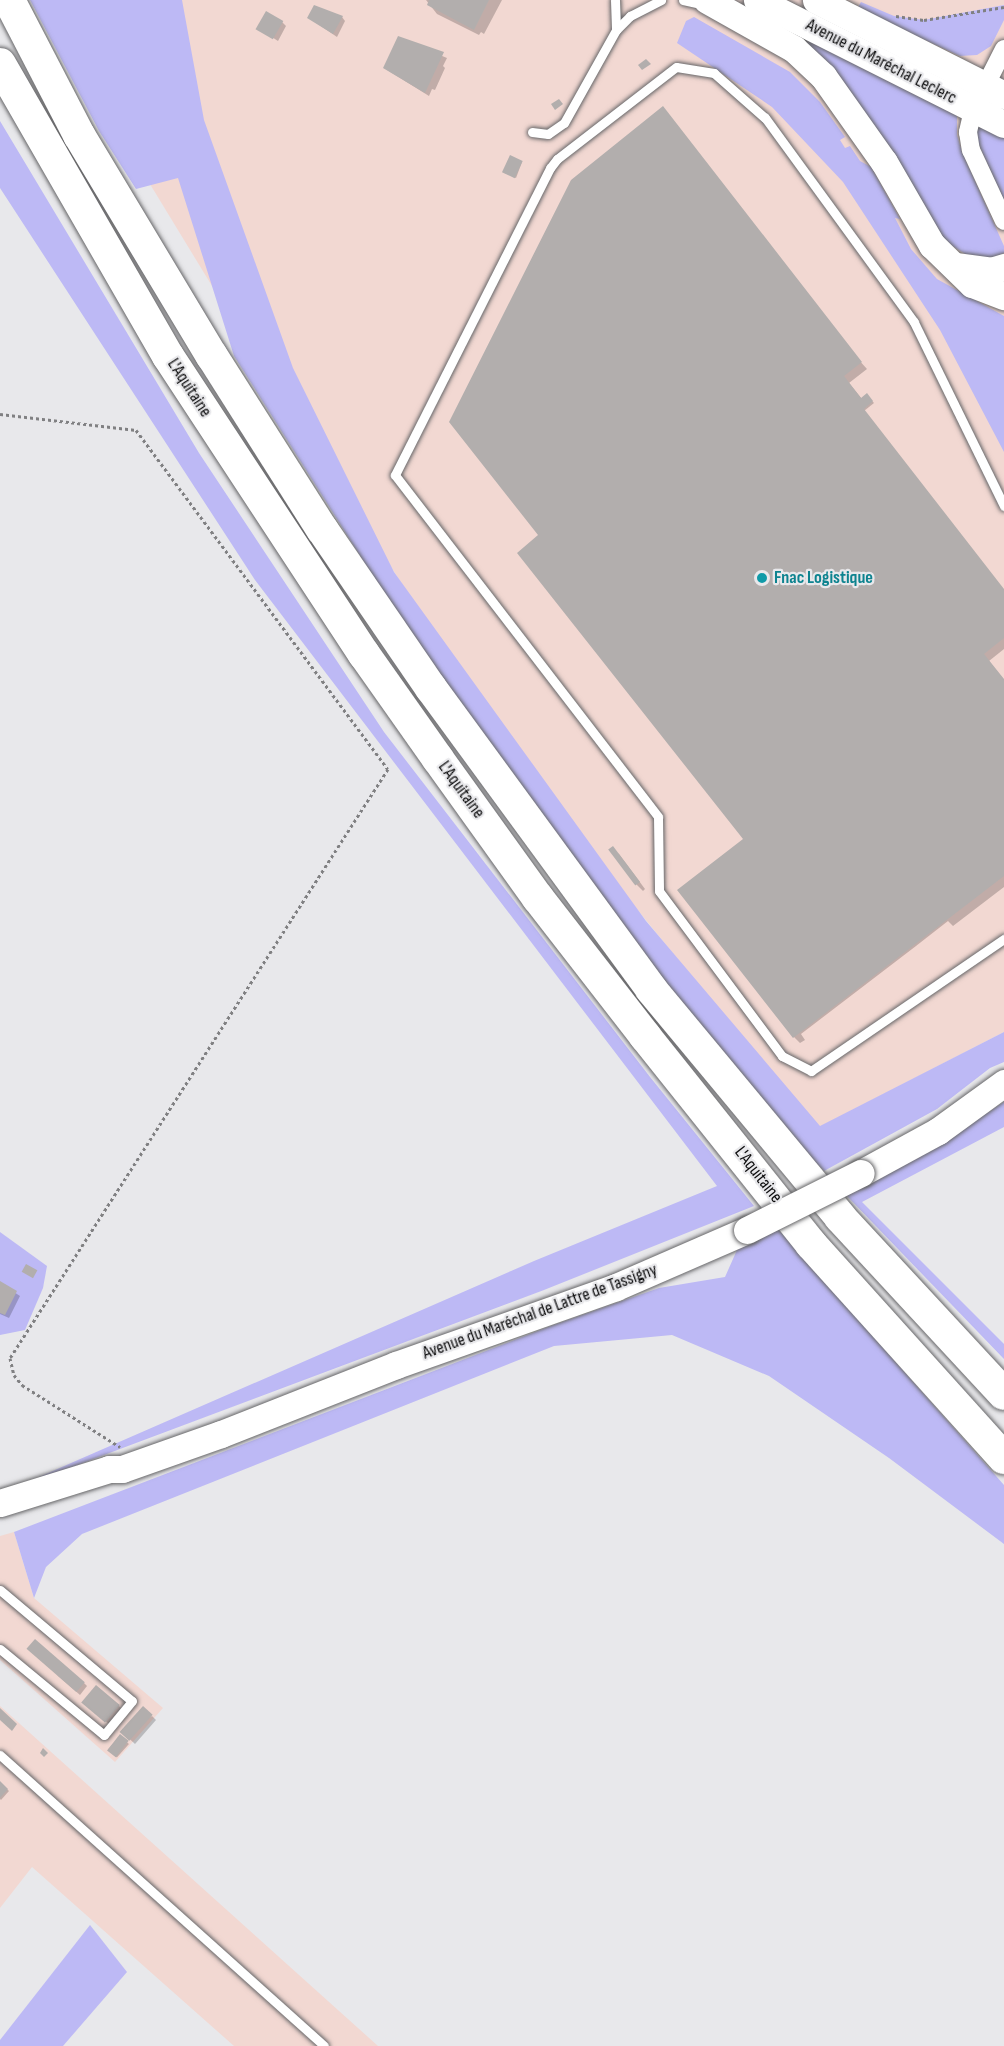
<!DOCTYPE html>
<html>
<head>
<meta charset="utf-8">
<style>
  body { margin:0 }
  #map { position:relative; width:1004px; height:2046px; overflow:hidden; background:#e8e8eb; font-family:"Sofia Sans Condensed",sans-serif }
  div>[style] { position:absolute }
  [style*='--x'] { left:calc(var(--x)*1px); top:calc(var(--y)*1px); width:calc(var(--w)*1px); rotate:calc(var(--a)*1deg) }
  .industrial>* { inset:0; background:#f2d8d2 }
  .green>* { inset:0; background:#bdb9f5 }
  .shadow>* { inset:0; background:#0003; transform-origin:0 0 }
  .building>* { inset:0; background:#b2aead; transform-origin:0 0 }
  .path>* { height:3px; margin-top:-1.5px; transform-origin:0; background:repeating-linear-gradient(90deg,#808082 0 3px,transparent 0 6px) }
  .roads { filter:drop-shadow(0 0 2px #666668) drop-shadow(0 0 2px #666668) }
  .service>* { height:9px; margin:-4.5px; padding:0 4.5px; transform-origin:4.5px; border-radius:4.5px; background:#fff }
  .minor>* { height:18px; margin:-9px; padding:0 9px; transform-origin:9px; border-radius:9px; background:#fff }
  .primary>* { height:27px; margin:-13.5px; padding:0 13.5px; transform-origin:13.5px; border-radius:13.5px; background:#fff }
  .motorway>* { height:32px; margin:-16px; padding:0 16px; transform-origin:16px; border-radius:16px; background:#fff }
  .bridges { filter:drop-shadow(0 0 2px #666668) drop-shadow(0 0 2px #666668) }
  .primary-bridge>* { height:27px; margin:-13.5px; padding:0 13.5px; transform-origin:13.5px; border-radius:13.5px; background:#fff }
  .dots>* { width:16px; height:16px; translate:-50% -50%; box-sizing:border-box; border:3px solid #e8e8eb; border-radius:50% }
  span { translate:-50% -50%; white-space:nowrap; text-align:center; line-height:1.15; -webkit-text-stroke:4.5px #e8e8eb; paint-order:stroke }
  .street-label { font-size:18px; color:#0c0c0d }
  .culture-label { font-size:18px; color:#0d838f; font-weight:700 }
  .left { translate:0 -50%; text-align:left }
</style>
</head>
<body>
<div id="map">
  <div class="industrial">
    <i style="clip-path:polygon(38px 0,1004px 0,1004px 1032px,806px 1134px,770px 1072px,511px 755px,212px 286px)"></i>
    <i style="clip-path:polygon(14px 1532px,34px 1598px,163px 1708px,115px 1762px,0 1660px,0 1536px)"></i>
    <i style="clip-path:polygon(0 1706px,378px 2046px,234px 2046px,32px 1867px,0 1908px)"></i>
  </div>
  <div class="green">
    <i style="clip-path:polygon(30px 0,182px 0,204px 120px,293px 368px,394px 572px,646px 921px,820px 1126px,1004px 1032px,1004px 1062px,990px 1068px,937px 1109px,824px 1171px,802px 1148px,661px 979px,520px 792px,376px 581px,234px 356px,178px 178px,136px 189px,99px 131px)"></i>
    <i style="clip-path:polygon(861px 2px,894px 16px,924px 20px,1004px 5px,1004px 20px,991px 46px,977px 55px,960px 56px,857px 9px)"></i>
    <i style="clip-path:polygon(694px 17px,790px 72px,820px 102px,845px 137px,840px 140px,845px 148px,850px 146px,860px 161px,871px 167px,900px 219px,895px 218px,911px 249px,937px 279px,1004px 316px,1004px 452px,940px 330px,843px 182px,772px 107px,677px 43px,686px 21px)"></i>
    <i style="clip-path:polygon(786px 25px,957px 113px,957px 135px,962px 152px,1004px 246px,1004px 253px,991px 259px,967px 255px,946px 242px)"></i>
    <i style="clip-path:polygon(0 121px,199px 453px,384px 732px,650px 1077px,754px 1206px,544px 1290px,0 1494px,534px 1261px,717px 1186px,255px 580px,0 188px)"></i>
    <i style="clip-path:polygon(976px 122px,1004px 133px,1004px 201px,977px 141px)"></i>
    <i style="clip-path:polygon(1004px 1102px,1004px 1127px,862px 1202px,1004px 1344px,1004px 1359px,846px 1195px,948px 1139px)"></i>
    <i style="clip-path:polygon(778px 1229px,1004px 1485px,1004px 1544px,889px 1458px,769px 1376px,672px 1335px,554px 1346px,82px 1534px,46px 1567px,34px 1598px,14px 1532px,551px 1326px,659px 1288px,725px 1277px,737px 1250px,758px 1234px)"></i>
    <i style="clip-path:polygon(0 1232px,47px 1266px,43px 1288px,25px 1330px,0 1335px)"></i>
    <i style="clip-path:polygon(90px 1925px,127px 1972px,63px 2046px,0 2046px,0 2040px)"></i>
  </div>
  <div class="shadow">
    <i style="clip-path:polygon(426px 0,502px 0,484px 34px,481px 32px,479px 35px,437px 14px)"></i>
    <i style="clip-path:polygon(342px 17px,345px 21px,337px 37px,309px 18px)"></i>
    <i style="clip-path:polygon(282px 22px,286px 26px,278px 41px,258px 28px)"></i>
    <i style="clip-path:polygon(399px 38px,447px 58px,443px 66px,445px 68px,435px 90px,432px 89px,429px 96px,384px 68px)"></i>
    <i style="clip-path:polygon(522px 162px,516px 178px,505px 173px)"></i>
    <i style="clip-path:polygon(858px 359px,867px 369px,849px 383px,862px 399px,867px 395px,874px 403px,864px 411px,1004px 591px,1004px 649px,989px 661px,1004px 680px,1004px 887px,953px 926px,948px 921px,916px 946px,801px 1034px,805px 1040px,800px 1043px,794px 1037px,745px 840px,519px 553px)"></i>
    <i style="clip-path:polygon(610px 849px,619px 854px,645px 889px,643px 891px,637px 885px)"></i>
    <i style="clip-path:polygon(0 1283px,20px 1296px,9px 1318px,0 1314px)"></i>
    <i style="clip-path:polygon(57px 1675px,84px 1683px,87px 1686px,80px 1695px)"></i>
    <i style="clip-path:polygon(119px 1706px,123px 1710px,110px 1725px,93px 1710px)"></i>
    <i style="clip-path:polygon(152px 1716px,156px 1720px,135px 1744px,123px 1733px)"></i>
    <i style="left:120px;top:1736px;width:12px;height:18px;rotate:42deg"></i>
    <i style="clip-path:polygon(0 1783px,9px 1791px,1px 1800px,0 1799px)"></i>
  </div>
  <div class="building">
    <i style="clip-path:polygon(429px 0,489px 0,474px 30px,427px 5px)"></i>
    <i style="clip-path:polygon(314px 5px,343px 16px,333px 34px,307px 18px)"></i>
    <i style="left:266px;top:11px;width:20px;height:21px;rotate:30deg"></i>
    <i style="clip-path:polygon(398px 36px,444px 52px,425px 93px,383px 68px)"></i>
    <i style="clip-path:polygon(646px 59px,651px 64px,642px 70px,638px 65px)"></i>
    <i style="clip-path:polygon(559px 99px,563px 104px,555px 110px,551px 104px)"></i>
    <i style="clip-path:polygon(663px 106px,862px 362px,844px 376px,861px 398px,867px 393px,873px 401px,864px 409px,1004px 589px,1004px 638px,984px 654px,1004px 679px,1004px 876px,793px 1038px,677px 890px,743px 839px,517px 553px,538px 535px,449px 422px,571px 180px)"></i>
    <i style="left:510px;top:155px;width:14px;height:19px;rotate:25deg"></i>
    <i style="left:613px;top:846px;width:45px;height:6px;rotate:53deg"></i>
    <i style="left:26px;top:1264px;width:13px;height:9px;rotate:29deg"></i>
    <i style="clip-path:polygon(0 1281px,17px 1291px,5px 1315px,0 1313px)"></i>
    <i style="left:35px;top:1639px;width:66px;height:13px;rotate:41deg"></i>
    <i style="left:96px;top:1685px;width:31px;height:23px;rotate:40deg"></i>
    <i style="left:143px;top:1706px;width:13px;height:35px;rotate:42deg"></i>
    <i style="clip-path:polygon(0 1708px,17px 1724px,12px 1731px,0 1720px)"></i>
    <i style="left:120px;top:1734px;width:11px;height:21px;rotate:38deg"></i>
    <i style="clip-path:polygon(43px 1748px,48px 1753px,44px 1757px,40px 1753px)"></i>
    <i style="clip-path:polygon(0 1781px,8px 1789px,0 1798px)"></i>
  </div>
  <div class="path">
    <i style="--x:896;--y:16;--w:28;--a:8"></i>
    <i style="--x:924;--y:20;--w:81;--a:-9.2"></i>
    <i style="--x:0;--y:414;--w:137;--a:6.7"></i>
    <i style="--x:136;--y:430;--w:422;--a:53.4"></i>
    <i style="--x:388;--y:769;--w:700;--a:122.69"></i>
    <i style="--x:10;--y:1358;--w:17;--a:77"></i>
    <i style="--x:14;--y:1375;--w:13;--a:51"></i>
    <i style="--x:22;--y:1385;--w:116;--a:32.3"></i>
  </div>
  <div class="roads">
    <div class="service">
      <i style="--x:615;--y:0;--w:30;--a:88"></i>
      <i style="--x:683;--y:0;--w:22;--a:13"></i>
      <i style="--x:532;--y:132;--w:16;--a:7"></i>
      <i style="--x:548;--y:134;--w:19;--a:-35"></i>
      <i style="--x:564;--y:123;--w:107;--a:-60.8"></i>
      <i style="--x:616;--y:30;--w:20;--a:-45"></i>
      <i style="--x:630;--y:16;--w:35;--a:-27"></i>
      <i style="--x:1004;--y:506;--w:205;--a:-116.1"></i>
      <i style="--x:914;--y:322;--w:253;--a:-126.1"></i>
      <i style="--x:765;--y:118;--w:68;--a:-138.6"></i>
      <i style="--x:714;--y:73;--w:38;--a:-171"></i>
      <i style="--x:676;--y:67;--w:150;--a:142.3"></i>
      <i style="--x:557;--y:159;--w:11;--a:128"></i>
      <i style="--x:550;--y:168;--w:344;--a:116.8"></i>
      <i style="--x:395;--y:475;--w:431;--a:52.4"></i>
      <i style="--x:658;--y:817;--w:74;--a:89.2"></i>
      <i style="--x:659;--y:891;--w:206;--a:53.3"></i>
      <i style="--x:782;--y:1056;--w:33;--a:27"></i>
      <i style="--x:811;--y:1071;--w:234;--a:-34.4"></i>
      <i style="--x:0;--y:1590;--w:172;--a:40.1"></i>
      <i style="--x:132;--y:1701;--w:44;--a:129.5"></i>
      <i style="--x:104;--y:1735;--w:135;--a:-140.4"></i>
      <i style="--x:0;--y:1755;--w:435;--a:41.9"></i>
    </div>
    <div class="minor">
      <i style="--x:1004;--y:49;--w:68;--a:116.9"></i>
      <i style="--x:973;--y:110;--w:23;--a:103"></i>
      <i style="--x:968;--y:132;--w:18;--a:81"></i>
      <i style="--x:971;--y:150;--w:78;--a:65.1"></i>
    </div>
    <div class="primary">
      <i style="--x:707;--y:0;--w:100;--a:29.4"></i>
      <i style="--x:794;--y:49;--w:40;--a:43"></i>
      <i style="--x:823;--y:76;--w:105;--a:54.7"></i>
      <i style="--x:884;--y:162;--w:96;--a:60"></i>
      <i style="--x:932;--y:245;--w:56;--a:44.3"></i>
      <i style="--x:972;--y:284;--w:34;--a:21"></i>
      <i style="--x:757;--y:0;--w:276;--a:26.7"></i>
      <i style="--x:816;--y:0;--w:211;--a:26.8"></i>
      <i style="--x:957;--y:266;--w:34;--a:8"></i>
      <i style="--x:991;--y:271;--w:14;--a:-17"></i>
      <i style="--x:861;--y:1173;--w:88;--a:-28.6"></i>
      <i style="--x:938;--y:1131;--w:82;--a:-36"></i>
      <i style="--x:0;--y:1503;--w:114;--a:-17.3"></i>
      <i style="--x:109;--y:1469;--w:13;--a:0"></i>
      <i style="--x:122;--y:1469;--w:105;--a:-19.5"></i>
      <i style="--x:221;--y:1434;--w:188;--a:-21.5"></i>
      <i style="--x:396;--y:1365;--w:233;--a:-19.5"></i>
      <i style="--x:616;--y:1287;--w:143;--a:-23.5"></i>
    </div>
    <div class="motorway">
      <i style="--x:9;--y:0;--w:152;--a:62.6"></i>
      <i style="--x:79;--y:135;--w:258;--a:59"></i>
      <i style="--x:212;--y:356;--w:205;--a:57.6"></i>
      <i style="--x:322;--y:529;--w:193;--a:55.6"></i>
      <i style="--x:431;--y:688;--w:373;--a:53.8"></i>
      <i style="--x:651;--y:989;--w:296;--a:50.3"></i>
      <i style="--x:840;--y:1217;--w:241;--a:47.2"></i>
      <i style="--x:0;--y:64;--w:337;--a:60.1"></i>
      <i style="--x:168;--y:356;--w:357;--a:56.7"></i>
      <i style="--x:364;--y:654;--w:128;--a:54.8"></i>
      <i style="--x:438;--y:759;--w:171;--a:54.3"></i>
      <i style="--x:538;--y:898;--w:175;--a:52.2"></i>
      <i style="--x:645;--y:1036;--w:266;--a:51.4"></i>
      <i style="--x:811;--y:1244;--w:288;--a:48"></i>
    </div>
  </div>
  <div class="bridges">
    <div class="primary-bridge">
      <i style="--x:747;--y:1230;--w:127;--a:-26.6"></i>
    </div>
  </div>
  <div class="dots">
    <i style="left:762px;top:578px;background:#0f9aa8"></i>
  </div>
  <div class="street-label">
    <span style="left:881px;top:62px;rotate:27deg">Avenue du Maréchal Leclerc</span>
    <span style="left:189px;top:388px;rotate:57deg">L'Aquitaine</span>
    <span style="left:461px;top:790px;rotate:54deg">L'Aquitaine</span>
    <span style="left:758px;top:1175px;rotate:52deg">L'Aquitaine</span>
    <span style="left:540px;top:1312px;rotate:-20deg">Avenue du Maréchal de Lattre de Tassigny</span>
  </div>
  <div class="culture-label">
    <span class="left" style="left:774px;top:578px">Fnac Logistique</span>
  </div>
</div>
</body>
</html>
